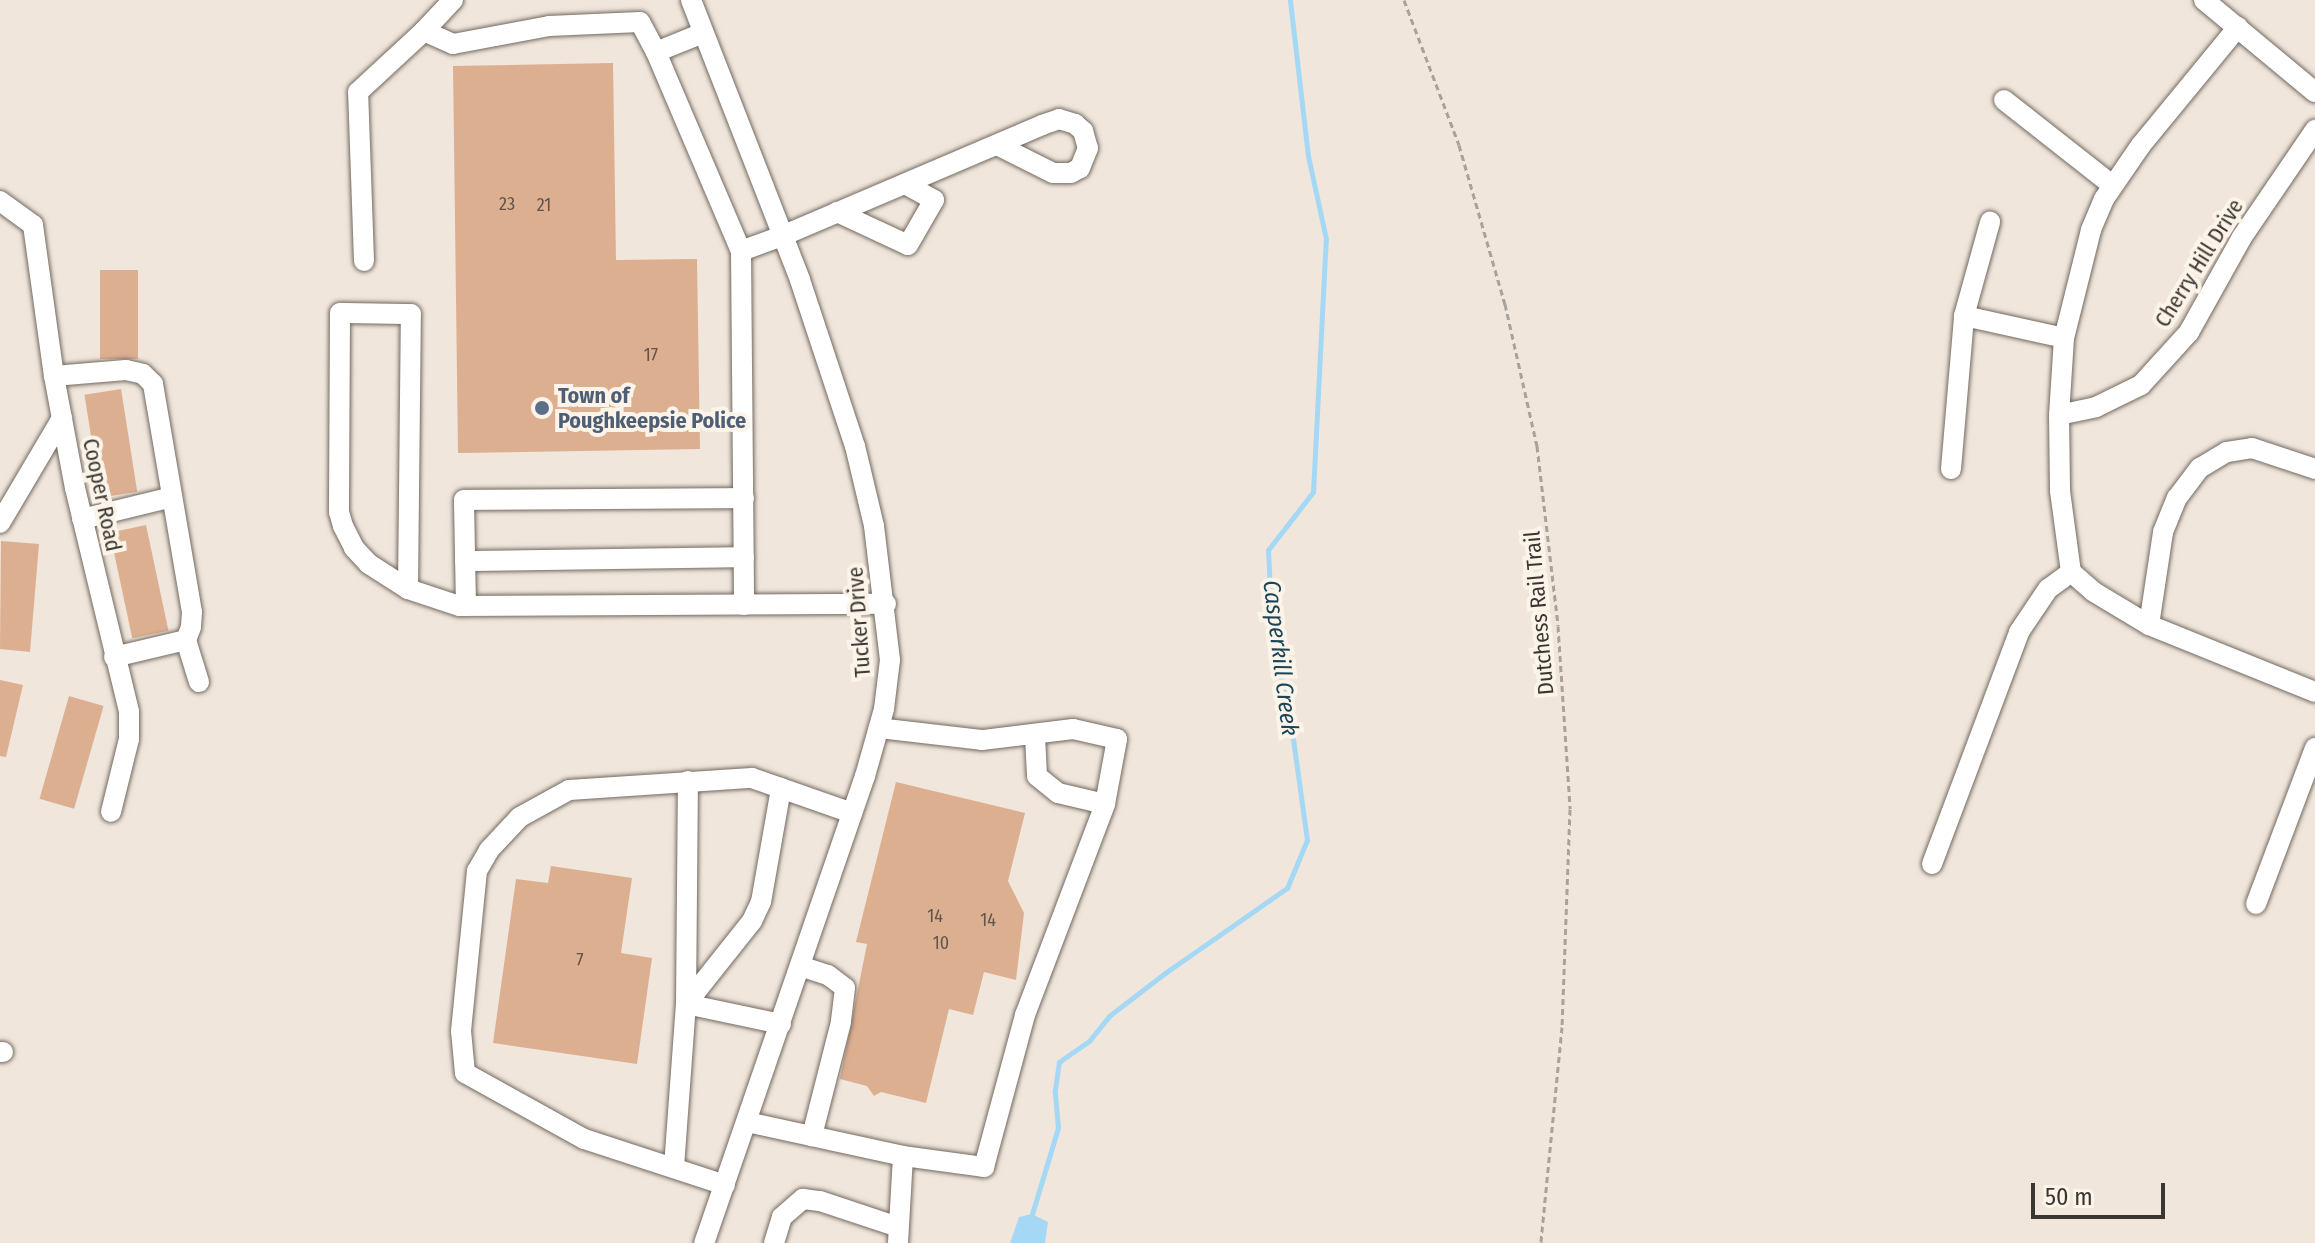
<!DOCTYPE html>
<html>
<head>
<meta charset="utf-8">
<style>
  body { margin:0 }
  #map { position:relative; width:2315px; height:1243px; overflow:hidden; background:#f0e6dc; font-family:"Fira Sans Condensed",sans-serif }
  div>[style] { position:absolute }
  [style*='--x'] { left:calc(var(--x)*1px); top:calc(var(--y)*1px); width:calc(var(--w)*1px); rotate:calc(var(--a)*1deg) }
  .water>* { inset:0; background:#a4d8f5 }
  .stream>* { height:5px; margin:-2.5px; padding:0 2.5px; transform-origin:2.5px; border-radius:2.5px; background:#a4d8f5 }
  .building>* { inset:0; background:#dcaf91; transform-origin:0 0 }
  .path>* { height:3px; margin-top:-1.5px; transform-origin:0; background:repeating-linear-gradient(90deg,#a9a29a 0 6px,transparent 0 10px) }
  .roads { filter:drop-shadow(0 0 2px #726960) drop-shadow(0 0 2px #726960) }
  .minor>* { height:20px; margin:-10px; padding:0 10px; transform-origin:10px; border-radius:10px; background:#fff }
  .dots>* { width:22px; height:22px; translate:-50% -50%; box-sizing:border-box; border:4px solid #fdf4e9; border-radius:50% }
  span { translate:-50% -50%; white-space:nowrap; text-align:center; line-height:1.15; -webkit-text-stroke:8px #fdf4e9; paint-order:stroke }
  .number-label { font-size:18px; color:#62554a }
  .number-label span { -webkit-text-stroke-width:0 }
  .street-label { font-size:22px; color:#3a3733 }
  .service-label { font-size:22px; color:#4e5e75; font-weight:700 }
  .left { translate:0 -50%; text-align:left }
  .water-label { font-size:24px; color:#1a4458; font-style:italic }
  .scale { position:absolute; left:2031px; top:1183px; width:134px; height:36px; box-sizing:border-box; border:4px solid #3a3733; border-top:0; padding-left:10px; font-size:24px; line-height:28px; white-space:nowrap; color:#3a3733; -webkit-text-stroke:6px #fdf4e9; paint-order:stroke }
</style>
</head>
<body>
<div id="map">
  <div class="water">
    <i style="clip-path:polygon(1032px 1214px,1048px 1222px,1045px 1243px,1010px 1243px,1019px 1217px)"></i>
  </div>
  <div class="stream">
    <i style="--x:1032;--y:1214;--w:90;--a:-73.2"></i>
    <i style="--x:1058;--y:1128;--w:38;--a:-95"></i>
    <i style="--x:1055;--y:1090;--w:28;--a:-82"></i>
    <i style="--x:1059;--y:1062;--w:37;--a:-35"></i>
    <i style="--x:1089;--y:1041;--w:32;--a:-51"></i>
    <i style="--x:1109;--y:1016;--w:71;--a:-37.5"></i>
    <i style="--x:1165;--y:973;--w:149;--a:-34.9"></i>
    <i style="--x:1287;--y:888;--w:52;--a:-67.4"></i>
    <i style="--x:1307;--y:840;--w:116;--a:-97.9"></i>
    <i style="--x:1291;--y:725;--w:93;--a:-101.8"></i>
    <i style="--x:1272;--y:634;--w:84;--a:-92.7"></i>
    <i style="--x:1268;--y:550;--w:73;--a:-52.2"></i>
    <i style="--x:1313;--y:492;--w:253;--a:-87.1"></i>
    <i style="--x:1326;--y:239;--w:85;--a:-102.2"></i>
    <i style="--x:1308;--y:156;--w:157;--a:-96.6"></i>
  </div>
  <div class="building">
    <i style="clip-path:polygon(613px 63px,616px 260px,697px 259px,700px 449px,458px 453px,453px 66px)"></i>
    <i style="left:100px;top:270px;width:38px;height:89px"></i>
    <i style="left:121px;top:389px;width:104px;height:37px;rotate:81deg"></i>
    <i style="left:146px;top:525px;width:108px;height:37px;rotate:78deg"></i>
    <i style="clip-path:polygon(1px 541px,39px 544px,30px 652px,0 649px)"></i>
    <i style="clip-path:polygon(0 680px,23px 685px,6px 757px,0 756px)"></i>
    <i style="left:69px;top:696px;width:36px;height:107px;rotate:16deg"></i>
    <i style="clip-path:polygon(896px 782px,1025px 813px,1008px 881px,1024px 913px,1016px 980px,984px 972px,973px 1015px,949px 1009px,926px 1103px,881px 1092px,874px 1096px,867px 1086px,840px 1079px,867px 944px,856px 942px)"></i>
    <i style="clip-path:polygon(551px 866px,632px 878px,621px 953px,652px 958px,637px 1064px,493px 1043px,516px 879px,548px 883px)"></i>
  </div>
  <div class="path">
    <i style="--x:1404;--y:0;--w:155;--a:69.2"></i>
    <i style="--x:1459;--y:145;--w:166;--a:73.9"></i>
    <i style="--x:1505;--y:304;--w:146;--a:77.3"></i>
    <i style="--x:1537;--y:446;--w:181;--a:83.3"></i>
    <i style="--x:1558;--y:626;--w:183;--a:86.2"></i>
    <i style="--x:1570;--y:809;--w:218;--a:92.1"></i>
    <i style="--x:1562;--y:1027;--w:217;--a:95.6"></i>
  </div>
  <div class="roads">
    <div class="minor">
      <i style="--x:453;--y:0;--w:42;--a:133.1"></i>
      <i style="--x:424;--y:31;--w:32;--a:24"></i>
      <i style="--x:453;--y:44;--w:98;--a:-10.6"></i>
      <i style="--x:549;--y:26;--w:91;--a:-2.5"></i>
      <i style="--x:640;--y:22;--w:34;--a:62"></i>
      <i style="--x:656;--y:52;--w:216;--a:66.9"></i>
      <i style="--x:741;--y:251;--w:354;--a:89.5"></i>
      <i style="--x:691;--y:0;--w:300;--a:68.7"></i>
      <i style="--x:800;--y:280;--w:175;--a:71.7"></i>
      <i style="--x:855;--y:446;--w:82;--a:76.6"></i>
      <i style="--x:874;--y:526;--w:135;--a:83.2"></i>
      <i style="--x:890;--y:660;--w:49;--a:97"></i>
      <i style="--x:884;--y:709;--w:70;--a:105.8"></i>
      <i style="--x:865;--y:776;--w:494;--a:109"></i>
      <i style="--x:2204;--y:0;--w:144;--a:39.7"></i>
      <i style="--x:2238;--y:27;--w:153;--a:129.4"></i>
      <i style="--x:2141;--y:145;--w:65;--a:124.4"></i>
      <i style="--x:2104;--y:199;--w:34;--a:113"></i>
      <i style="--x:2091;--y:230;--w:111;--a:104"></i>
      <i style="--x:2064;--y:338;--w:77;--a:93.7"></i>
      <i style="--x:2059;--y:415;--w:76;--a:89.2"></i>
      <i style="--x:2060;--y:491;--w:82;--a:82.3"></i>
      <i style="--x:2071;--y:572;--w:30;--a:41"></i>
      <i style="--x:2094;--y:592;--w:64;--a:31"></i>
      <i style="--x:2149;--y:625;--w:179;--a:22"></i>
      <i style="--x:656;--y:52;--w:51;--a:-22"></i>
      <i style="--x:2004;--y:100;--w:137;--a:38.2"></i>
      <i style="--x:0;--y:201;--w:41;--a:36"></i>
      <i style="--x:33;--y:225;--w:152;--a:82.1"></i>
      <i style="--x:54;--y:376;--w:114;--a:79.4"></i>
      <i style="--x:75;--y:488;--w:230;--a:76.4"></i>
      <i style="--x:129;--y:712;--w:27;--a:90"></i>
      <i style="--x:129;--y:739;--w:75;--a:103.9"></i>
      <i style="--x:837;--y:212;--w:78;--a:24.9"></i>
      <i style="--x:908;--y:245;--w:52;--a:-60"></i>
      <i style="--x:934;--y:200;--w:33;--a:-151"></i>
      <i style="--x:741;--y:251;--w:44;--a:-20.1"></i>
      <i style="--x:782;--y:236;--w:283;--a:-23.1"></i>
      <i style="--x:1042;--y:125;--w:18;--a:-19"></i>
      <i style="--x:1059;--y:119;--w:17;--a:17"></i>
      <i style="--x:1075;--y:124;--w:11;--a:41"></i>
      <i style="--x:1083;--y:131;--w:18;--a:74"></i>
      <i style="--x:1088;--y:148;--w:22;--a:112"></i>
      <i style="--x:1080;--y:168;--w:10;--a:151"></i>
      <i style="--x:1071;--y:173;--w:18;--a:180"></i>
      <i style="--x:1053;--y:173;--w:63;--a:-153.4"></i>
      <i style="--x:364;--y:261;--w:169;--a:-92"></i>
      <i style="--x:358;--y:92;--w:90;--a:-42.7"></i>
      <i style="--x:1964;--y:316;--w:102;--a:12.4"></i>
      <i style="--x:54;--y:376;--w:72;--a:-4.8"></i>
      <i style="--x:126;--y:370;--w:17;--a:13"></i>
      <i style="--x:143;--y:374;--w:14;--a:45"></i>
      <i style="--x:153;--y:384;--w:231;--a:80.3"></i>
      <i style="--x:192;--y:612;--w:15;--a:94"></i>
      <i style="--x:191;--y:627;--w:14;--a:111"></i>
      <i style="--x:186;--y:640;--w:74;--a:166.7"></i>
      <i style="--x:2059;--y:415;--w:38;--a:-12"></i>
      <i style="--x:2096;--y:407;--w:50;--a:-26.1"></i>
      <i style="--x:2141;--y:385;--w:72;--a:-47.8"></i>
      <i style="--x:2189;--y:332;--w:109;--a:-60.8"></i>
      <i style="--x:2242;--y:237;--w:130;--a:-55.7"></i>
      <i style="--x:1951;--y:469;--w:154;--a:-85.1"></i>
      <i style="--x:1964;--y:316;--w:98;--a:-74.5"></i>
      <i style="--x:82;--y:519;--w:93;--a:-13.7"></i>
      <i style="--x:0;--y:523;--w:122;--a:-59.4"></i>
      <i style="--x:465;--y:561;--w:279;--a:-0.8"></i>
      <i style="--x:408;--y:589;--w:275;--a:-89.4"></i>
      <i style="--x:411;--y:314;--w:71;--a:-179.2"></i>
      <i style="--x:340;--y:313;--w:199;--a:90.3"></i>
      <i style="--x:339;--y:512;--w:15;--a:74"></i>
      <i style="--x:343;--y:526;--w:25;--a:63"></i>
      <i style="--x:354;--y:548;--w:22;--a:47"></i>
      <i style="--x:369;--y:564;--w:46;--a:32.7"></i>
      <i style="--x:408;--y:589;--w:54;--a:18.4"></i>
      <i style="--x:459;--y:606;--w:427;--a:-0.3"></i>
      <i style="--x:466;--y:606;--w:106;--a:-91.1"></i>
      <i style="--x:464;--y:500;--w:280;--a:-0.4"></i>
      <i style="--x:2149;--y:625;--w:94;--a:-81.4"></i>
      <i style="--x:2163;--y:532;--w:37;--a:-68"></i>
      <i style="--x:2177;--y:498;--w:38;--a:-53"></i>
      <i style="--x:2200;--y:468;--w:31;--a:-31"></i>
      <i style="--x:2227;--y:452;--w:25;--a:-9"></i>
      <i style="--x:2252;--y:448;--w:66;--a:18.4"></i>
      <i style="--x:186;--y:640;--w:44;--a:72.8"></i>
      <i style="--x:1035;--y:736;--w:40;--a:87.1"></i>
      <i style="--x:1037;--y:776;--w:27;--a:39"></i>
      <i style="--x:1058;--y:793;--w:48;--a:13.2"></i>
      <i style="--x:1932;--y:864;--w:248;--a:-69.4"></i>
      <i style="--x:2019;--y:632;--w:52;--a:-56"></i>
      <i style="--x:2048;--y:589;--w:29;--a:-36"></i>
      <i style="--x:2256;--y:904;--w:167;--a:-69.3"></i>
      <i style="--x:800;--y:966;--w:29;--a:18"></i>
      <i style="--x:828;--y:975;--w:21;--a:37"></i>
      <i style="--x:845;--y:988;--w:34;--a:97"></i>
      <i style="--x:841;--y:1022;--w:118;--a:104.3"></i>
      <i style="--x:781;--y:1024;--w:97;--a:-168.1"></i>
      <i style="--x:686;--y:1004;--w:106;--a:-51.5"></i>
      <i style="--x:752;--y:921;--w:21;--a:-65"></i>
      <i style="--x:761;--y:902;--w:116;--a:-80"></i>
      <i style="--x:0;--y:1052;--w:3;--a:0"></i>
      <i style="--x:747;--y:1122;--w:160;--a:12.3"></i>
      <i style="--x:903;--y:1156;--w:82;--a:7.7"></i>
      <i style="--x:984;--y:1167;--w:157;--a:-74.9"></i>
      <i style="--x:1025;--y:1015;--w:226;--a:-69.2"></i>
      <i style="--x:1105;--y:804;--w:66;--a:-79.5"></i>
      <i style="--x:1117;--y:739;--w:45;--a:-167.2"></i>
      <i style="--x:1073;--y:729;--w:92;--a:173.1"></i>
      <i style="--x:982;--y:740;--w:104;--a:-173.4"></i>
      <i style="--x:674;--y:1167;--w:163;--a:-85.8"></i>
      <i style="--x:686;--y:1004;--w:223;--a:-89.5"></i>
      <i style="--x:725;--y:1185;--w:148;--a:-161.9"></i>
      <i style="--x:584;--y:1139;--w:136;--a:-151"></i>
      <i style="--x:465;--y:1073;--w:42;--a:-95.4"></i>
      <i style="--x:461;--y:1031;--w:161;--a:-84.3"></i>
      <i style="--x:477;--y:871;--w:24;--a:-60"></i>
      <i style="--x:489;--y:850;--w:45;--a:-46.8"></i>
      <i style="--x:520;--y:817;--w:56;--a:-28.9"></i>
      <i style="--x:569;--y:790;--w:183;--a:-3.8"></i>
      <i style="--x:752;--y:778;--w:106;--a:19.3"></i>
      <i style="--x:774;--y:1243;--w:27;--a:-73"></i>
      <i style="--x:782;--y:1217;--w:28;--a:-41"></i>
      <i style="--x:803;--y:1199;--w:17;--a:7"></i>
      <i style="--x:820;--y:1201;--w:82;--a:18.4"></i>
      <i style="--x:898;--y:1243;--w:87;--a:-86.7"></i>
    </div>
  </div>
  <div class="dots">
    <i style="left:542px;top:408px;background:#5c6f8a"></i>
  </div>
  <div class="number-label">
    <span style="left:507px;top:204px">23</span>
    <span style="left:544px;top:205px">21</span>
    <span style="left:651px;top:355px">17</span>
    <span style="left:935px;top:916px">14</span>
    <span style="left:988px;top:920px">14</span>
    <span style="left:941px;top:943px">10</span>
    <span style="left:580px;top:960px">7</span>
  </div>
  <div class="street-label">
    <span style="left:2199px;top:263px;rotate:-58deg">Cherry Hill Drive</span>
    <span style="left:102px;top:495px;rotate:78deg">Cooper Road</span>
    <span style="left:1539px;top:613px;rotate:-95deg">Dutchess Rail Trail</span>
    <span style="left:859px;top:622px;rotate:-94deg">Tucker Drive</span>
  </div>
  <div class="service-label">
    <span class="left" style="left:558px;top:408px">Town of<br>Poughkeepsie Police</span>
  </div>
  <div class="water-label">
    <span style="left:1280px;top:658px;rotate:83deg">Casperkill Creek</span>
  </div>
  <div class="scale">50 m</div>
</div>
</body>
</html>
